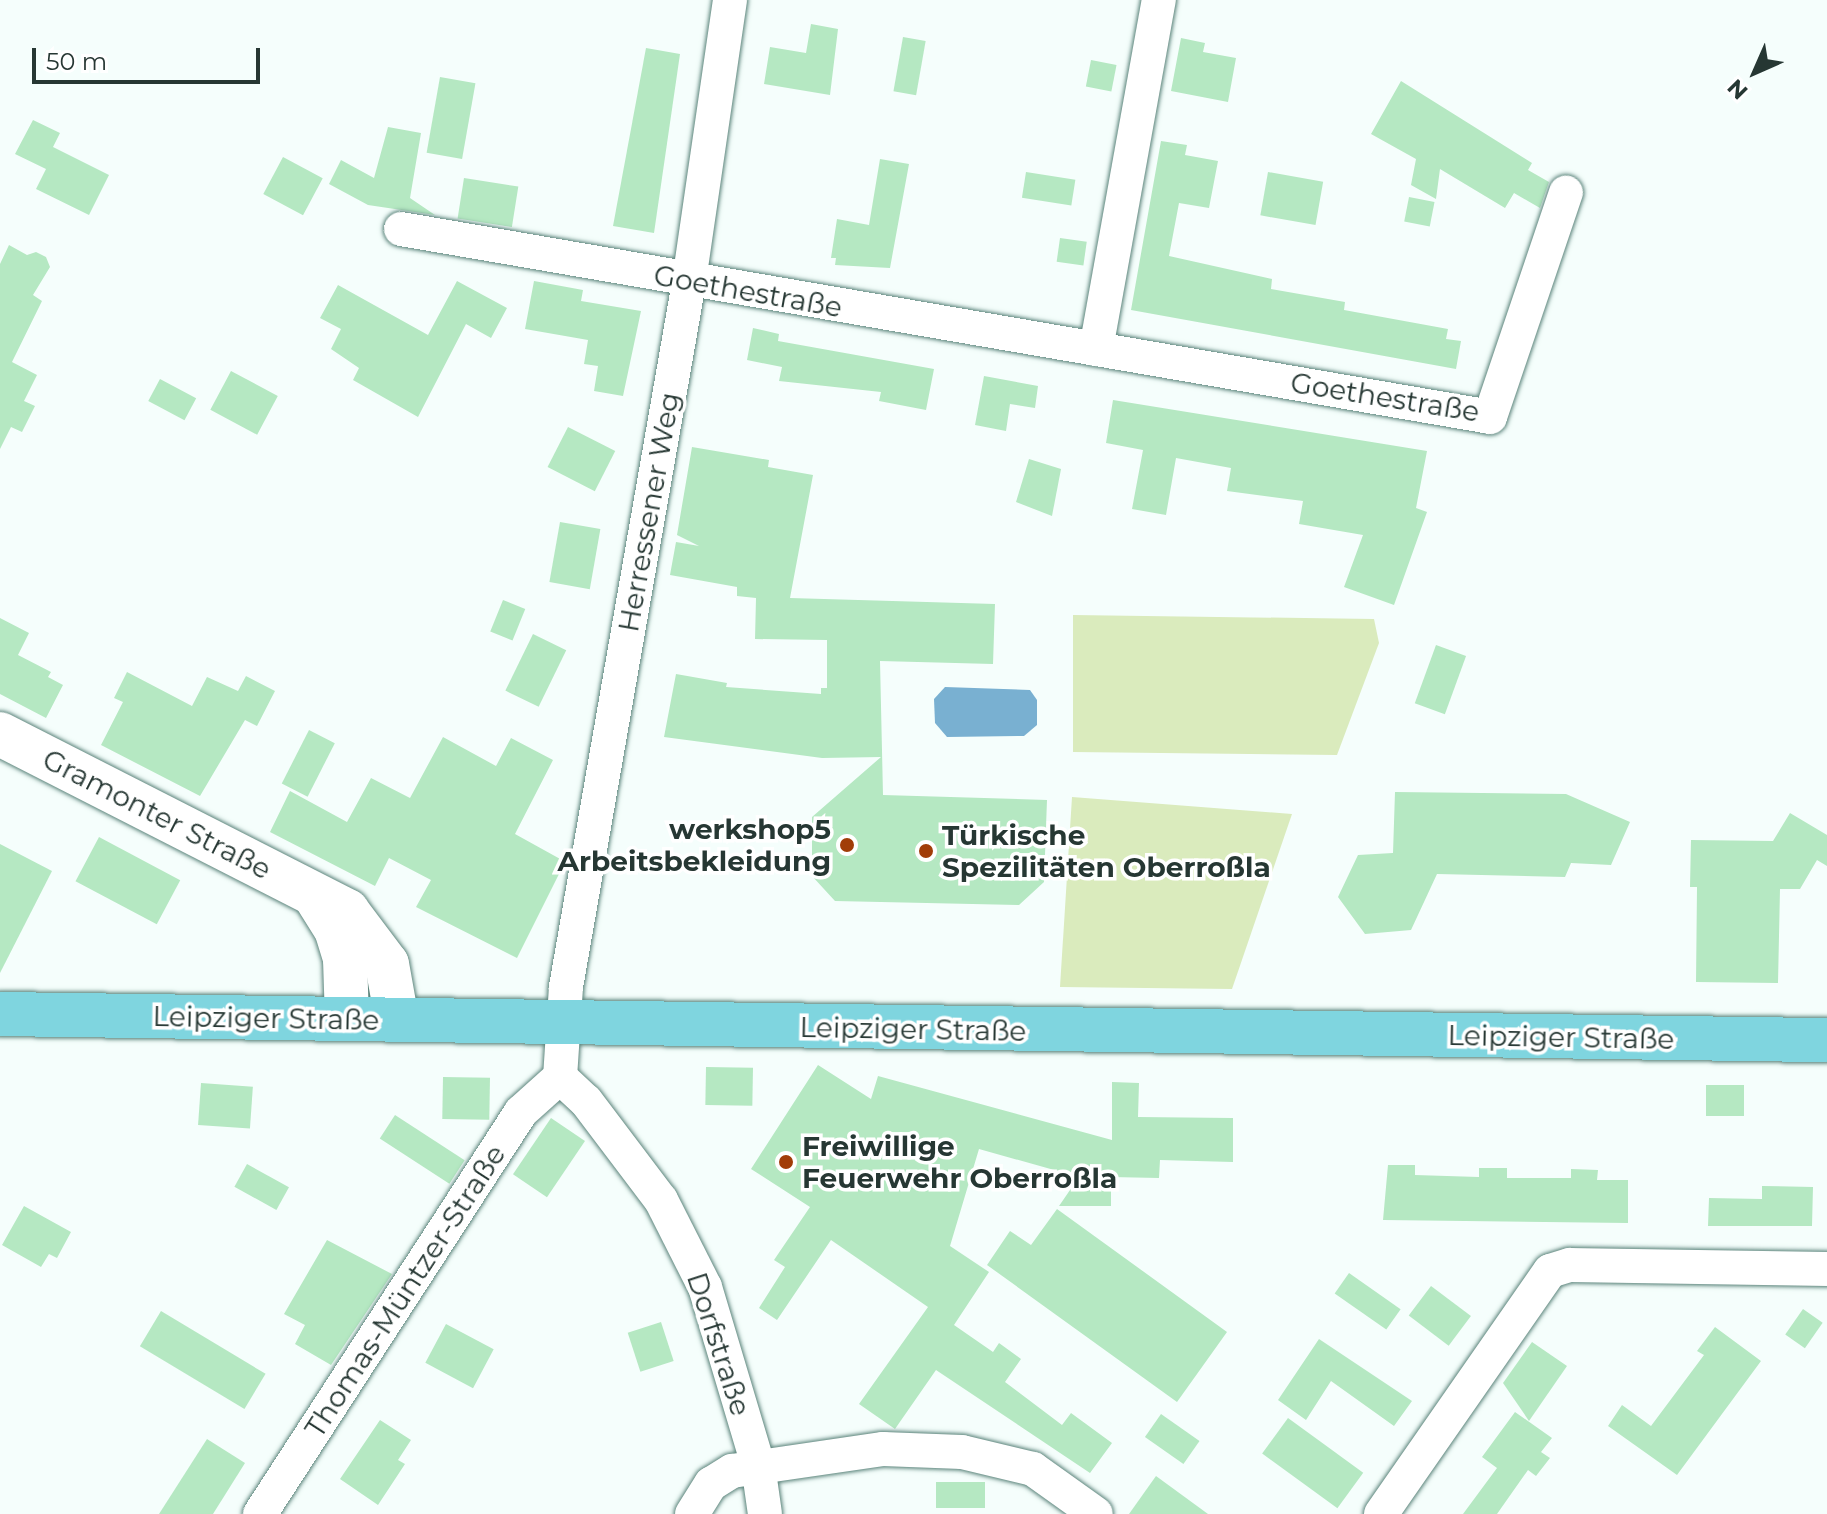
<!DOCTYPE html>
<html>
<head>
<meta charset="utf-8">
<style>
  body { margin:0 }
  #map { position:relative; width:1827px; height:1514px; overflow:hidden; background:#f5fefc; font-family:Montserrat,sans-serif }
  div>[style] { position:absolute }
  [style*='--x'] { left:calc(var(--x)*1px); top:calc(var(--y)*1px); width:calc(var(--w)*1px); rotate:calc(var(--a)*1deg) }
  .green>* { inset:0; background:#daebbd }
  .water>* { inset:0; background:#79b0d1 }
  .building>* { inset:0; background:#b5e8c2; transform-origin:0 0 }
  .roads { filter:drop-shadow(0 0 2px #5b847b) drop-shadow(0 0 2px #5b847b) }
  .street>* { height:34px; margin:-17px; padding:0 17px; transform-origin:17px; border-radius:17px; background:#fff }
  .secondary>* { height:44px; margin:-22px; padding:0 22px; transform-origin:22px; border-radius:22px; background:#fff }
  .primary>* { height:44px; margin:-22px; padding:0 22px; transform-origin:22px; border-radius:22px; background:#7fd5df }
  .dots>* { width:22px; height:22px; translate:-50% -50%; box-sizing:border-box; border:4px solid #fff; border-radius:50% }
  span { translate:-50% -50%; white-space:nowrap; text-align:center; line-height:1.15; -webkit-text-stroke:7px #fff; paint-order:stroke }
  .street-label { font-size:28px; color:#263733 }
  .poi-label { font-size:28px; color:#263733; font-weight:700 }
  .right { translate:-100% -50%; text-align:right }
  .left { translate:0 -50%; text-align:left }
  .north { position:absolute; left:1715px; top:32px; width:80px; height:80px; -webkit-text-stroke:6px #fff; paint-order:stroke; rotate:225deg; font-size:22px; font-weight:700; line-height:32px; text-align:center; color:#263733 }
  .north::after { content:''; display:block; margin:auto; width:28px; height:36px; background:#263733; clip-path:polygon(50% 0,100% 100%,50% 72%,0 100%) }
  .scale { position:absolute; left:32px; top:48px; width:228px; height:36px; box-sizing:border-box; border:4px solid #263733; border-top:0; padding-left:10px; font-size:24px; line-height:28px; white-space:nowrap; color:#263733; -webkit-text-stroke:6px #fff; paint-order:stroke }
</style>
</head>
<body>
<div id="map">
  <div class="green">
    <i style="clip-path:polygon(1073px 615px,1374px 619px,1379px 643px,1337px 755px,1073px 752px)"></i>
    <i style="clip-path:polygon(1072px 797px,1292px 814px,1232px 989px,1060px 987px)"></i>
  </div>
  <div class="water">
    <i style="clip-path:polygon(945px 687px,1030px 690px,1037px 700px,1037px 725px,1024px 736px,947px 737px,935px 723px,934px 699px)"></i>
  </div>
  <div class="building">
    <i style="clip-path:polygon(811px 24px,838px 29px,830px 95px,764px 84px,770px 47px,806px 53px)"></i>
    <i style="left:903px;top:37px;width:23px;height:55px;rotate:10deg"></i>
    <i style="clip-path:polygon(1181px 38px,1205px 43px,1203px 52px,1236px 58px,1228px 102px,1171px 91px)"></i>
    <i style="clip-path:polygon(646px 48px,680px 54px,654px 233px,613px 226px)"></i>
    <i style="left:1091px;top:60px;width:26px;height:27px;rotate:11deg"></i>
    <i style="left:440px;top:77px;width:36px;height:77px;rotate:10deg"></i>
    <i style="clip-path:polygon(1401px 81px,1532px 163px,1528px 170px,1549px 182px,1540px 208px,1514px 193px,1505px 208px,1440px 169px,1436px 199px,1411px 185px,1416px 159px,1371px 134px)"></i>
    <i style="clip-path:polygon(33px 120px,60px 133px,53px 147px,109px 175px,89px 215px,36px 189px,46px 169px,15px 154px)"></i>
    <i style="clip-path:polygon(388px 127px,421px 133px,410px 198px,435px 215px,368px 205px,329px 184px,341px 160px,374px 178px)"></i>
    <i style="clip-path:polygon(1161px 141px,1187px 145px,1185px 155px,1218px 161px,1209px 208px,1179px 203px,1169px 256px,1272px 279px,1271px 289px,1345px 302px,1344px 310px,1448px 329px,1446px 339px,1461px 341px,1456px 369px,1131px 310px)"></i>
    <i style="left:283px;top:157px;width:45px;height:42px;rotate:28deg"></i>
    <i style="clip-path:polygon(880px 159px,909px 164px,890px 268px,835px 265px,836px 258px,831px 258px,837px 219px,869px 225px)"></i>
    <i style="left:1026px;top:172px;width:50px;height:26px;rotate:9deg"></i>
    <i style="left:1268px;top:172px;width:56px;height:44px;rotate:10deg"></i>
    <i style="left:464px;top:178px;width:55px;height:41px;rotate:9deg"></i>
    <i style="left:1409px;top:197px;width:26px;height:25px;rotate:11deg"></i>
    <i style="left:1060px;top:238px;width:27px;height:24px;rotate:8deg"></i>
    <i style="clip-path:polygon(9px 245px,27px 255px,36px 252px,46px 257px,50px 267px,33px 295px,42px 301px,12px 362px,37px 375px,24px 401px,35px 406px,22px 432px,11px 427px,0 449px,0 264px)"></i>
    <i style="clip-path:polygon(457px 281px,507px 308px,491px 338px,466px 324px,418px 417px,353px 380px,359px 368px,331px 349px,341px 329px,320px 318px,338px 285px,428px 335px)"></i>
    <i style="clip-path:polygon(534px 281px,583px 290px,581px 301px,641px 311px,623px 396px,594px 391px,598px 366px,584px 364px,588px 340px,525px 329px)"></i>
    <i style="clip-path:polygon(753px 328px,779px 334px,778px 341px,934px 369px,926px 410px,879px 401px,881px 392px,779px 381px,782px 367px,747px 360px)"></i>
    <i style="left:231px;top:371px;width:53px;height:44px;rotate:28deg"></i>
    <i style="clip-path:polygon(984px 376px,1038px 386px,1035px 408px,1010px 404px,1006px 431px,975px 425px)"></i>
    <i style="left:160px;top:379px;width:41px;height:25px;rotate:28deg"></i>
    <i style="clip-path:polygon(1113px 400px,1427px 451px,1416px 508px,1427px 512px,1394px 605px,1344px 587px,1363px 535px,1299px 524px,1303px 501px,1227px 491px,1231px 468px,1176px 458px,1166px 515px,1132px 509px,1143px 450px,1106px 443px)"></i>
    <i style="left:568px;top:427px;width:53px;height:45px;rotate:27deg"></i>
    <i style="clip-path:polygon(692px 447px,769px 460px,768px 467px,813px 475px,790px 598px,995px 604px,993px 664px,880px 661px,883px 795px,1047px 800px,1044px 882px,1019px 905px,835px 901px,812px 876px,812px 817px,881px 757px,822px 758px,664px 737px,676px 674px,727px 683px,726px 687px,821px 694px,821px 688px,827px 688px,827px 640px,755px 639px,756px 598px,737px 596px,737px 587px,670px 575px,676px 542px,699px 546px,677px 535px)"></i>
    <i style="clip-path:polygon(1029px 459px,1061px 469px,1052px 516px,1016px 502px)"></i>
    <i style="left:560px;top:522px;width:41px;height:61px;rotate:10deg"></i>
    <i style="left:503px;top:600px;width:24px;height:34px;rotate:22deg"></i>
    <i style="clip-path:polygon(0 618px,29px 633px,18px 655px,51px 672px,48px 677px,63px 685px,46px 718px,0 694px)"></i>
    <i style="left:533px;top:634px;width:37px;height:63px;rotate:26deg"></i>
    <i style="left:1436px;top:645px;width:32px;height:62px;rotate:20deg"></i>
    <i style="clip-path:polygon(127px 672px,192px 706px,207px 677px,238px 691px,246px 676px,275px 691px,257px 726px,245px 720px,200px 796px,101px 745px,123px 702px,114px 698px)"></i>
    <i style="left:309px;top:730px;width:29px;height:60px;rotate:27deg"></i>
    <i style="clip-path:polygon(443px 737px,496px 766px,511px 738px,553px 760px,515px 834px,562px 860px,561px 870px,517px 958px,416px 907px,431px 880px,389px 858px,375px 886px,270px 832px,290px 791px,347px 822px,371px 778px,410px 798px)"></i>
    <i style="clip-path:polygon(1395px 792px,1566px 794px,1630px 822px,1611px 865px,1571px 863px,1565px 877px,1437px 874px,1411px 930px,1365px 934px,1338px 897px,1358px 855px,1393px 853px)"></i>
    <i style="clip-path:polygon(1790px 813px,1827px 835px,1827px 866px,1817px 860px,1800px 889px,1780px 889px,1778px 983px,1696px 982px,1697px 887px,1690px 887px,1691px 840px,1773px 841px)"></i>
    <i style="left:99px;top:837px;width:92px;height:50px;rotate:28deg"></i>
    <i style="clip-path:polygon(0 844px,52px 871px,0 973px)"></i>
    <i style="clip-path:polygon(818px 1065px,871px 1099px,878px 1076px,1112px 1140px,1112px 1082px,1139px 1083px,1138px 1117px,1233px 1118px,1233px 1162px,1160px 1160px,1159px 1178px,1111px 1177px,1111px 1206px,1059px 1206px,1079px 1177px,979px 1149px,950px 1246px,989px 1272px,954px 1325px,993px 1352px,999px 1343px,1021px 1359px,1005px 1382px,1062px 1425px,1071px 1413px,1112px 1443px,1090px 1473px,936px 1370px,895px 1429px,859px 1404px,928px 1307px,831px 1240px,777px 1320px,759px 1308px,785px 1267px,774px 1260px,810px 1207px,751px 1169px)"></i>
    <i style="left:706px;top:1067px;width:47px;height:38px;rotate:1deg"></i>
    <i style="left:443px;top:1077px;width:47px;height:42px;rotate:1deg"></i>
    <i style="left:201px;top:1083px;width:52px;height:42px;rotate:4deg"></i>
    <i style="left:1744px;top:1085px;width:31px;height:38px;rotate:90deg"></i>
    <i style="left:395px;top:1115px;width:83px;height:28px;rotate:33deg"></i>
    <i style="left:551px;top:1118px;width:41px;height:68px;rotate:34deg"></i>
    <i style="left:247px;top:1164px;width:48px;height:26px;rotate:29deg"></i>
    <i style="clip-path:polygon(1388px 1165px,1415px 1165px,1415px 1175px,1479px 1177px,1479px 1168px,1507px 1168px,1507px 1178px,1571px 1178px,1571px 1169px,1598px 1170px,1597px 1180px,1628px 1180px,1628px 1223px,1383px 1220px)"></i>
    <i style="clip-path:polygon(1762px 1186px,1813px 1187px,1812px 1226px,1708px 1226px,1709px 1198px,1762px 1199px)"></i>
    <i style="clip-path:polygon(24px 1206px,71px 1232px,57px 1258px,49px 1254px,41px 1267px,2px 1245px)"></i>
    <i style="clip-path:polygon(1057px 1209px,1227px 1332px,1177px 1402px,987px 1265px,1010px 1231px,1031px 1245px)"></i>
    <i style="clip-path:polygon(327px 1240px,392px 1274px,331px 1365px,295px 1344px,305px 1325px,284px 1314px)"></i>
    <i style="left:1349px;top:1273px;width:63px;height:25px;rotate:35deg"></i>
    <i style="left:1431px;top:1286px;width:50px;height:37px;rotate:37deg"></i>
    <i style="left:1803px;top:1309px;width:24px;height:31px;rotate:35deg"></i>
    <i style="left:161px;top:1311px;width:122px;height:41px;rotate:31deg"></i>
    <i style="left:661px;top:1322px;width:41px;height:35px;rotate:72deg"></i>
    <i style="left:446px;top:1324px;width:54px;height:44px;rotate:28deg"></i>
    <i style="clip-path:polygon(1715px 1327px,1761px 1361px,1677px 1475px,1608px 1426px,1622px 1405px,1651px 1426px,1704px 1355px,1697px 1351px)"></i>
    <i style="clip-path:polygon(1319px 1339px,1412px 1401px,1394px 1426px,1331px 1381px,1306px 1420px,1278px 1400px)"></i>
    <i style="clip-path:polygon(1532px 1342px,1567px 1366px,1529px 1421px,1503px 1383px)"></i>
    <i style="clip-path:polygon(1515px 1412px,1552px 1438px,1541px 1452px,1550px 1458px,1536px 1476px,1528px 1470px,1497px 1514px,1463px 1514px,1497px 1468px,1482px 1457px)"></i>
    <i style="left:1161px;top:1414px;width:47px;height:28px;rotate:35deg"></i>
    <i style="left:1288px;top:1418px;width:93px;height:44px;rotate:36deg"></i>
    <i style="clip-path:polygon(380px 1420px,411px 1440px,398px 1460px,405px 1464px,378px 1505px,340px 1479px)"></i>
    <i style="clip-path:polygon(207px 1439px,245px 1463px,213px 1514px,159px 1514px)"></i>
    <i style="clip-path:polygon(1156px 1476px,1208px 1514px,1129px 1514px)"></i>
    <i style="left:936px;top:1482px;width:49px;height:26px"></i>
  </div>
  <div class="roads">
    <div class="street">
      <i style="--x:730;--y:0;--w:285;--a:98.3"></i>
      <i style="--x:689;--y:282;--w:716;--a:99.9"></i>
      <i style="--x:566;--y:987;--w:90;--a:93.8"></i>
      <i style="--x:560;--y:1077;--w:35;--a:43"></i>
      <i style="--x:586;--y:1101;--w:124;--a:52.9"></i>
      <i style="--x:661;--y:1200;--w:97;--a:63.2"></i>
      <i style="--x:705;--y:1287;--w:186;--a:73.4"></i>
      <i style="--x:758;--y:1465;--w:49;--a:81.9"></i>
      <i style="--x:401;--y:229;--w:1105;--a:9.79"></i>
      <i style="--x:1490;--y:417;--w:237;--a:-71.3"></i>
      <i style="--x:1096;--y:349;--w:355;--a:-79.8"></i>
      <i style="--x:260;--y:1514;--w:479;--a:-57"></i>
      <i style="--x:521;--y:1112;--w:52;--a:-41.9"></i>
      <i style="--x:692;--y:1514;--w:36;--a:-58"></i>
      <i style="--x:711;--y:1484;--w:25;--a:-32"></i>
      <i style="--x:732;--y:1471;--w:153;--a:-8.3"></i>
      <i style="--x:883;--y:1449;--w:79;--a:2.2"></i>
      <i style="--x:962;--y:1452;--w:73;--a:13.5"></i>
      <i style="--x:1033;--y:1469;--w:77;--a:35.5"></i>
      <i style="--x:1381;--y:1514;--w:296;--a:-55.2"></i>
      <i style="--x:1550;--y:1271;--w:21;--a:-17"></i>
      <i style="--x:1570;--y:1265;--w:257;--a:0.9"></i>
    </div>
    <div class="secondary">
      <i style="--x:0;--y:734;--w:390;--a:27"></i>
      <i style="--x:347;--y:911;--w:66;--a:53"></i>
      <i style="--x:387;--y:964;--w:57;--a:79.9"></i>
      <i style="--x:317;--y:899;--w:36;--a:58"></i>
      <i style="--x:336;--y:929;--w:31;--a:73"></i>
      <i style="--x:345;--y:959;--w:60;--a:88.1"></i>
    </div>
    <div class="primary">
      <i style="--x:0;--y:1014;--w:1827;--a:0.82"></i>
    </div>
  </div>
  <div class="dots">
    <i style="left:847px;top:845px;background:#a13d08"></i>
    <i style="left:926px;top:851px;background:#a13d08"></i>
    <i style="left:786px;top:1162px;background:#a13d08"></i>
  </div>
  <div class="street-label">
    <span style="left:748px;top:291px;rotate:10deg">Goethestraße</span>
    <span style="left:1385px;top:397px;rotate:9deg">Goethestraße</span>
    <span style="left:649px;top:512px;rotate:-80deg">Herressener Weg</span>
    <span style="left:157px;top:814px;rotate:27deg">Gramonter Straße</span>
    <span style="left:266px;top:1018px;rotate:1deg">Leipziger Straße</span>
    <span style="left:913px;top:1029px;rotate:1deg">Leipziger Straße</span>
    <span style="left:1561px;top:1037px;rotate:1deg">Leipziger Straße</span>
    <span style="left:405px;top:1291px;rotate:-57deg">Thomas-Müntzer-Straße</span>
    <span style="left:719px;top:1344px;rotate:72deg">Dorfstraße</span>
  </div>
  <div class="poi-label">
    <span class="right" style="left:831px;top:845px">werkshop5<br>Arbeitsbekleidung</span>
    <span class="left" style="left:942px;top:851px">Türkische<br>Spezilitäten Oberroßla</span>
    <span class="left" style="left:802px;top:1162px">Freiwillige<br>Feuerwehr Oberroßla</span>
  </div>
  <div class="north">N</div>
  <div class="scale">50 m</div>
</div>
</body>
</html>
